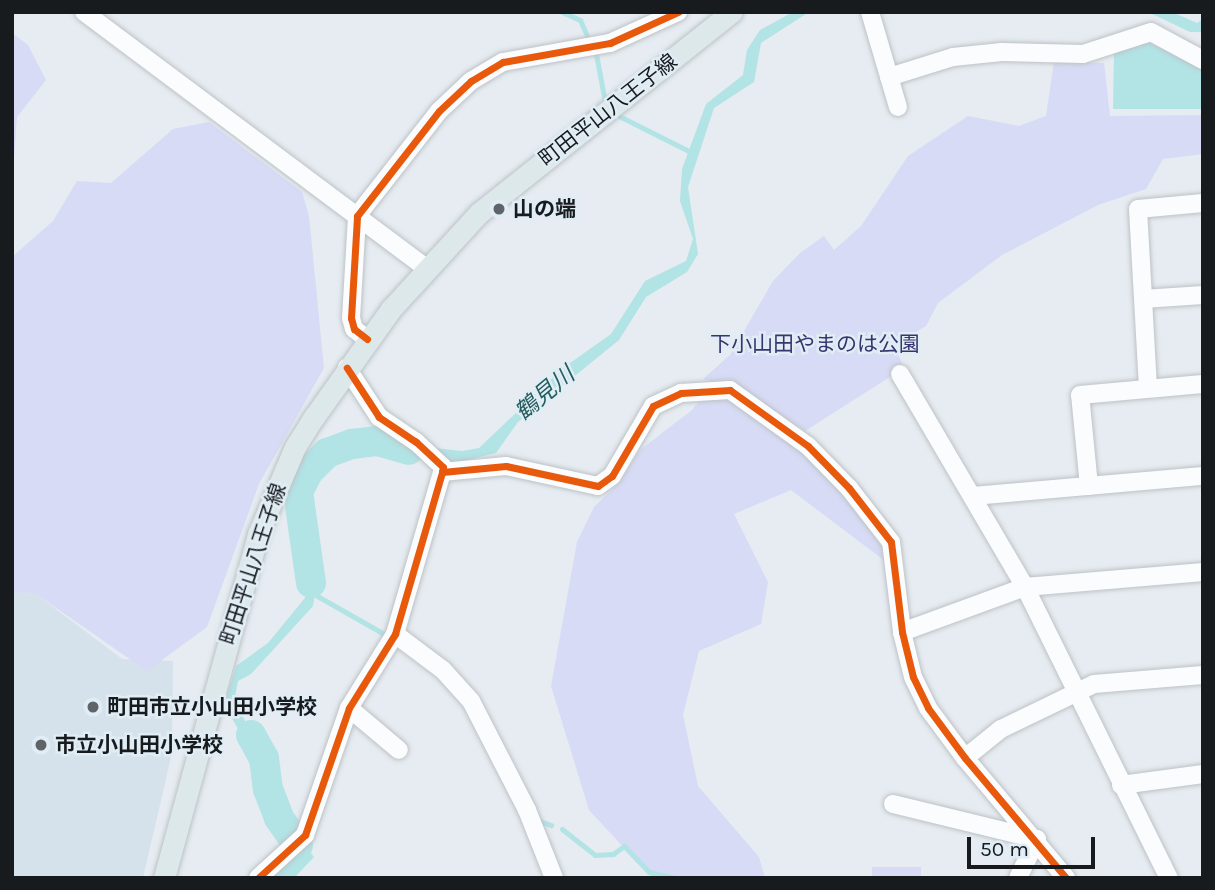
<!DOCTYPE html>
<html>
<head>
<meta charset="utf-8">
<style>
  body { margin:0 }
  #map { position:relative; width:1215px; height:890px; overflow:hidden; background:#e6ecf1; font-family:Karla,"Noto Sans JP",sans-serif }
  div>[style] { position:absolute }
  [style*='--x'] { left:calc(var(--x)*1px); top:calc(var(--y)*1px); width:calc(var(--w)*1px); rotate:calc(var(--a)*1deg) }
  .built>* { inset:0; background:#d5e2eb }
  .green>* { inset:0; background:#d7dbf5; transform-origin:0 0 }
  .water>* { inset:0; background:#b2e3e5 }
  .stream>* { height:5px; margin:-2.5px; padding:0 2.5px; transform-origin:2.5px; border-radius:2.5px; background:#b2e3e5 }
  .river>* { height:30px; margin:-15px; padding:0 15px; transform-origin:15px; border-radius:15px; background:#b2e3e5 }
  .roads { filter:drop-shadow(0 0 2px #bdc2c6) drop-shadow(0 0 2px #bdc2c6) }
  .minor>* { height:18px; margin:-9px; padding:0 9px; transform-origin:9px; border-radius:9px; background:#fbfcfd }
  .major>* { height:21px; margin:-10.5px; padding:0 10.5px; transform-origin:10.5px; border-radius:10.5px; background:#dde8eb }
  .cycleway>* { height:7px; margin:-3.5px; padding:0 3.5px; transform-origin:3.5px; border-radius:3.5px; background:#e8590c }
  .dots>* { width:19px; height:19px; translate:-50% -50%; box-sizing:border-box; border:4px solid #e1edf5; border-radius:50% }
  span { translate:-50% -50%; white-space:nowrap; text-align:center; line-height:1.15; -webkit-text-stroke:5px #e1edf5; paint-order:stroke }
  .street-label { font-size:21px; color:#171b1e }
  .poi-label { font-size:21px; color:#171b1e; font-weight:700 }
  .left { translate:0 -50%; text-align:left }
  .park-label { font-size:21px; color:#37356f }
  .water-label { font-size:23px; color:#255d5e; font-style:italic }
  .frame { position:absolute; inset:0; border:14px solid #171b1e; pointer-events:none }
  .scale { position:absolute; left:967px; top:837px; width:128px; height:32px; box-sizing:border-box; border:4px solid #171b1e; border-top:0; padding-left:9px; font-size:21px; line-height:24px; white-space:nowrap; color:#171b1e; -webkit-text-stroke:5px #e1edf5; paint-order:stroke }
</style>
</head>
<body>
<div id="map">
  <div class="built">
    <i style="clip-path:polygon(12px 592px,36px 594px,122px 659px,173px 661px,172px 753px,143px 878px,12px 878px)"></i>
  </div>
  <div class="green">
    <i style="clip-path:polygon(12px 33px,28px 45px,46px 80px,17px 117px,12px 187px)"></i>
    <i style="clip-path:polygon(1054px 62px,1104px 63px,1110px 116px,1203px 115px,1203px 154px,1163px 159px,1146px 189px,1098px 205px,1002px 255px,938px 303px,926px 326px,902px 340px,888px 330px,904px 368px,805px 431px,798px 426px,788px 435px,881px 530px,885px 561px,791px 490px,734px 514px,768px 582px,761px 624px,699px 651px,683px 715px,698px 786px,759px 857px,765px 878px,652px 878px,589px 810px,551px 686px,577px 542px,594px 507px,619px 483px,640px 450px,692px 410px,714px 382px,703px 379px,730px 355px,773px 281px,800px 253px,824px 236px,834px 250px,861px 226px,908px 156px,968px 116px,1019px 126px,1046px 116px)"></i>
    <i style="clip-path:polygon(209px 122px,302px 192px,309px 216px,324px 368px,259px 484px,207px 627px,147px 671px,36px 594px,12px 592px,12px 257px,53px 221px,77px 181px,111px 183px,173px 129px)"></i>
    <i style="left:872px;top:867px;width:49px;height:12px"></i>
  </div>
  <div class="water">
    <i style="clip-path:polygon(793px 12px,809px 12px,761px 43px,754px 82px,714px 108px,688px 187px,698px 254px,687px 272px,646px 297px,619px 340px,518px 422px,496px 453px,455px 463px,427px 460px,368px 440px,342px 444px,323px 453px,312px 471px,309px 516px,319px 569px,313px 606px,251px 674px,238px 681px,234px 702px,266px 756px,271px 802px,314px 857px,294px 878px,266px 878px,290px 838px,272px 820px,263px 800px,259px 764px,224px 705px,236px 666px,268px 643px,305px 598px,308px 555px,299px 476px,311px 452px,335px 438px,365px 434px,406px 445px,462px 451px,479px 448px,563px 368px,611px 334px,645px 281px,686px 261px,693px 239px,680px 201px,682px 169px,706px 104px,743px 75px,747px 50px,760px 30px)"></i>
    <i style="clip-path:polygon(1148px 12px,1172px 12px,1197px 23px,1203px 19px,1203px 32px,1190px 32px)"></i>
    <i style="clip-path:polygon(1148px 42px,1203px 69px,1203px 109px,1113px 109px,1114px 53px)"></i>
  </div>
  <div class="stream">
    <i style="--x:562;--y:12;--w:20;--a:24"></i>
    <i style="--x:580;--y:20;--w:17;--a:66"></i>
    <i style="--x:596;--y:54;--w:49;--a:79.4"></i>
    <i style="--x:617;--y:115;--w:87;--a:26.6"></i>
    <i style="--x:312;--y:593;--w:85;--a:29.6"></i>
    <i style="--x:537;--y:820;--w:15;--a:20"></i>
    <i style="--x:562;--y:829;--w:42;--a:38.2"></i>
    <i style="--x:595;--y:855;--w:18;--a:-3"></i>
    <i style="--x:613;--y:854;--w:14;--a:-36"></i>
    <i style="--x:624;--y:846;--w:36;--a:46"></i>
    <i style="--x:649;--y:872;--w:28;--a:13"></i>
  </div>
  <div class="river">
    <i style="--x:311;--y:583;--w:92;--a:-98.1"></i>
    <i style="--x:298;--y:492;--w:22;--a:-63"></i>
    <i style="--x:308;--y:472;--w:27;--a:-45"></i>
    <i style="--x:327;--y:453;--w:27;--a:-20"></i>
    <i style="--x:352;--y:444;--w:26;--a:-7"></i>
    <i style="--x:378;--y:441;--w:32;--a:16"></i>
    <i style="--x:251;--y:735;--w:26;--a:61"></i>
    <i style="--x:264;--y:758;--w:31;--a:83"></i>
    <i style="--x:268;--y:789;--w:31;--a:69"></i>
    <i style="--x:279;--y:818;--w:33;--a:55"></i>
  </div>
  <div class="roads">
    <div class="minor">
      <i style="--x:84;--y:12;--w:427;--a:36.8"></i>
      <i style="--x:870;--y:12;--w:99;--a:73.6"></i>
      <i style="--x:889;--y:77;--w:67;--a:-17.4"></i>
      <i style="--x:953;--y:57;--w:49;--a:-5.8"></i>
      <i style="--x:1002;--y:52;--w:81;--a:1.4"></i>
      <i style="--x:1083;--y:54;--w:71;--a:-17.9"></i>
      <i style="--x:1151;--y:32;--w:59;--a:28.3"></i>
      <i style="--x:1143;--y:299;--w:60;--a:-3.8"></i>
      <i style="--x:367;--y:339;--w:16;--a:-142"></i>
      <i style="--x:354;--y:329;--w:11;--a:-105"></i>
      <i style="--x:351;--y:318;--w:102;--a:-86.6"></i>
      <i style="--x:357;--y:216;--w:133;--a:-52"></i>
      <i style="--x:439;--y:111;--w:44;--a:-43.2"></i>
      <i style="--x:471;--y:81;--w:37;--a:-31"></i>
      <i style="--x:503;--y:62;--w:109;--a:-10.1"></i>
      <i style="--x:610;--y:43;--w:75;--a:-24.5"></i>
      <i style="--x:900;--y:374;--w:247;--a:59.6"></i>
      <i style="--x:1025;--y:587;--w:325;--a:63.7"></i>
      <i style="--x:1148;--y:388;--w:179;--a:-93.2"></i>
      <i style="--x:1138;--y:209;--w:65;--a:-5.3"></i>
      <i style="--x:442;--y:472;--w:64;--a:-5.4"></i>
      <i style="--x:506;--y:466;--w:94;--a:12.3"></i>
      <i style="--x:598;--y:486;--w:17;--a:-36"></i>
      <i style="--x:612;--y:476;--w:81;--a:-59.6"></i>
      <i style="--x:653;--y:406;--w:31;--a:-25"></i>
      <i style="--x:681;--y:393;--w:49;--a:-3.5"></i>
      <i style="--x:730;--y:390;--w:96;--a:35.7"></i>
      <i style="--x:808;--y:446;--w:59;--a:45.7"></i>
      <i style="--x:849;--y:488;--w:68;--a:52.1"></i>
      <i style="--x:891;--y:542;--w:91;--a:83"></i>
      <i style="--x:902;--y:632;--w:46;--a:76.3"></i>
      <i style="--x:913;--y:677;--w:34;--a:64"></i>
      <i style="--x:928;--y:708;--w:62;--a:53.5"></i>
      <i style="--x:965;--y:758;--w:157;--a:49.9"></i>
      <i style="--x:1089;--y:486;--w:91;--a:-95.6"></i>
      <i style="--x:1080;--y:395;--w:123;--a:-5.1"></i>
      <i style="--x:973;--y:496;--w:231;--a:-5"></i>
      <i style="--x:902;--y:632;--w:131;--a:-20.1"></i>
      <i style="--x:1025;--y:587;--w:179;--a:-4.8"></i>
      <i style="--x:395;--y:634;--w:60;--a:36.9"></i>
      <i style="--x:443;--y:670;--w:42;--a:47.9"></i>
      <i style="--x:471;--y:701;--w:123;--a:62.8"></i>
      <i style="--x:527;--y:810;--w:73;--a:68.3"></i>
      <i style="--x:349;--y:708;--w:65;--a:40"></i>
      <i style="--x:965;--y:758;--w:46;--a:-38.9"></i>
      <i style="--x:1001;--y:729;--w:103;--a:-25.8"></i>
      <i style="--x:1094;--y:684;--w:109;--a:-4.7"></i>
      <i style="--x:1121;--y:785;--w:83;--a:-7.6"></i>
      <i style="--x:893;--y:804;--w:148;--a:13.7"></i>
      <i style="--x:1037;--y:839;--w:43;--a:116"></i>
      <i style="--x:258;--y:878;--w:64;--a:-42.5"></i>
      <i style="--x:305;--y:835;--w:134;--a:-70.9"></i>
      <i style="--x:349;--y:708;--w:87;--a:-58.1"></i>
      <i style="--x:395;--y:634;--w:169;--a:-73.8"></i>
      <i style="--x:442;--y:472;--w:5;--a:-79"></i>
      <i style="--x:443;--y:467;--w:37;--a:-137"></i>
      <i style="--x:416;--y:442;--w:45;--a:-146"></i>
      <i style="--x:379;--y:417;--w:59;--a:-123.1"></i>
    </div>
    <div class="major">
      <i style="--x:164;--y:878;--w:357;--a:-74.7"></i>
      <i style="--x:258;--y:534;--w:95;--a:-67"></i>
      <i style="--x:295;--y:447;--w:36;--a:-58"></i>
      <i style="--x:314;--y:417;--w:133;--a:-54.5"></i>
      <i style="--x:391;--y:309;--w:130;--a:-47.5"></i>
      <i style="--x:479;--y:213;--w:323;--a:-38.5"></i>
    </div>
  </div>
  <div class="cycleway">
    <i style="--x:367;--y:339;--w:16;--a:-142"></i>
    <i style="--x:354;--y:329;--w:11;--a:-105"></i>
    <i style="--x:351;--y:318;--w:102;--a:-86.6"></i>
    <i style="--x:357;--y:216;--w:133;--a:-52"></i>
    <i style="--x:439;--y:111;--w:44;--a:-43.2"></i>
    <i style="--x:471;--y:81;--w:37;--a:-31"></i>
    <i style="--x:503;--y:62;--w:109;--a:-10.1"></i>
    <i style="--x:610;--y:43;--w:75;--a:-24.5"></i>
    <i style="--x:442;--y:472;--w:64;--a:-5.4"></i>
    <i style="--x:506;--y:466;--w:94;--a:12.3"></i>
    <i style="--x:598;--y:486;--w:17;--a:-36"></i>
    <i style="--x:612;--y:476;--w:81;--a:-59.6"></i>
    <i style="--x:653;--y:406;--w:31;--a:-25"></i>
    <i style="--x:681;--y:393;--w:49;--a:-3.5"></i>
    <i style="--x:730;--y:390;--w:96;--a:35.7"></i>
    <i style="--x:808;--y:446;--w:59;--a:45.7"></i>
    <i style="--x:849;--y:488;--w:68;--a:52.1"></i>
    <i style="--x:891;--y:542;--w:91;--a:83"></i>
    <i style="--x:902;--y:632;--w:46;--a:76.3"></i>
    <i style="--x:913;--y:677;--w:34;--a:64"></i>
    <i style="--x:928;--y:708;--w:62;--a:53.5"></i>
    <i style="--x:965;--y:758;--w:157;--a:49.9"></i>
    <i style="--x:258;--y:878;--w:64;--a:-42.5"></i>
    <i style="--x:305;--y:835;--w:134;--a:-70.9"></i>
    <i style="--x:349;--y:708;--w:87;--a:-58.1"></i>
    <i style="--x:395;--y:634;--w:169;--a:-73.8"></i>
    <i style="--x:442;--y:472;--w:5;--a:-79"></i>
    <i style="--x:443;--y:467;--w:37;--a:-137"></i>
    <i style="--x:416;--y:442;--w:45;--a:-146"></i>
    <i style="--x:379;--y:417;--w:59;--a:-123.1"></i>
  </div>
  <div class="dots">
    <i style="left:499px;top:209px;background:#5f6468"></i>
    <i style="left:93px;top:707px;background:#5f6468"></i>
    <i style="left:41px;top:745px;background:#5f6468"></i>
  </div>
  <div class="street-label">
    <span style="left:608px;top:110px;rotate:-38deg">町田平山八王子線</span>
    <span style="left:253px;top:564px;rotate:-72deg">町田平山八王子線</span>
  </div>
  <div class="poi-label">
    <span class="left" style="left:513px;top:209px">山の端</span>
    <span class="left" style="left:107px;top:707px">町田市立小山田小学校</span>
    <span class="left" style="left:55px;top:745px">市立小山田小学校</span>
  </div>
  <div class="park-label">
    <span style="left:815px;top:344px">下小山田やまのは公園</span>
  </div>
  <div class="water-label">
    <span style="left:545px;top:394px;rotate:-40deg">鶴見川</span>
  </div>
  <div class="frame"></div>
  <div class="scale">50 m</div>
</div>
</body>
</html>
